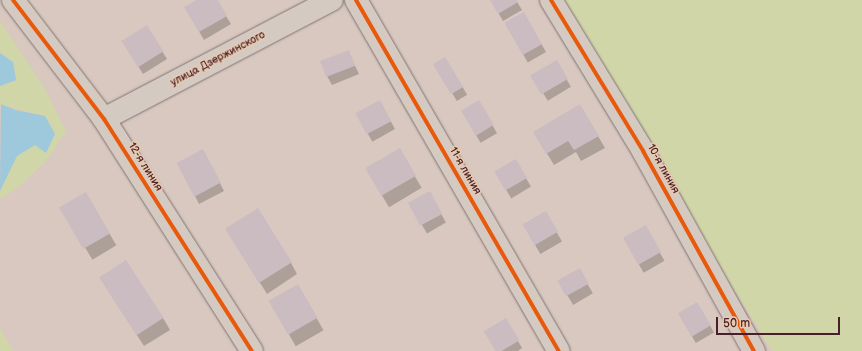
<!DOCTYPE html>
<html>
<head>
<meta charset="utf-8">
<style>
  body { margin:0 }
  #map { position:relative; width:862px; height:351px; overflow:hidden; background:#d8c8c0; font-family:"Balsamiq Sans",sans-serif }
  div>[style] { position:absolute }
  [style*='--x'] { left:calc(var(--x)*1px); top:calc(var(--y)*1px); width:calc(var(--w)*1px); rotate:calc(var(--a)*1deg) }
  .green>* { inset:0; background:#d1d6a9 }
  .water>* { inset:0; background:#9ec8db }
  .shadow>* { inset:0; background:#0003; transform-origin:0 0 }
  .building>* { inset:0; background:#cbbcc1; transform-origin:0 0 }
  .roads { filter:drop-shadow(0 0 1px #827371) drop-shadow(0 0 1px #827371) }
  .minor>* { height:22px; margin:-11px; padding:0 11px; transform-origin:11px; border-radius:11px; background:#d5cac1 }
  .cycleway>* { height:4px; margin:-2px; padding:0 2px; transform-origin:2px; border-radius:2px; background:#e8590c }
  span { translate:-50% -50%; white-space:nowrap; text-align:center; line-height:1.15; -webkit-text-stroke:3px #e7caae; paint-order:stroke }
  .street-label { font-size:11px; color:#4a1f2b }
  .scale { position:absolute; left:716px; top:317px; width:124px; height:18px; box-sizing:border-box; border:2px solid #4a1f2b; border-top:0; padding-left:5px; font-size:12px; line-height:14px; white-space:nowrap; color:#4a1f2b; -webkit-text-stroke:3px #e7caae; paint-order:stroke }
</style>
</head>
<body>
<div id="map">
  <div class="green">
    <i style="clip-path:polygon(555px 0,862px 0,862px 351px,772px 351px)"></i>
    <i style="clip-path:polygon(0 21px,44px 87px,66px 131px,47px 160px,20px 186px,0 199px,0 191px,16px 156px,35px 145px,45px 116px,0 105px,0 86px,16px 80px,13px 62px,0 53px)"></i>
    <i style="clip-path:polygon(0 328px,13px 351px,0 351px)"></i>
  </div>
  <div class="water">
    <i style="clip-path:polygon(0 53px,13px 62px,16px 80px,0 86px)"></i>
    <i style="clip-path:polygon(1px 104px,15px 110px,45px 116px,55px 134px,46px 153px,35px 145px,17px 156px,0 191px)"></i>
  </div>
  <div class="shadow">
    <i style="clip-path:polygon(199px 0,216px 0,231px 24px,204px 40px,185px 7px)"></i>
    <i style="clip-path:polygon(491px 0,516px 0,522px 10px,503px 21px)"></i>
    <i style="left:524px;top:14px;width:44px;height:21px;rotate:60deg"></i>
    <i style="clip-path:polygon(128px 50px,162px 51px,167px 59px,143px 74px)"></i>
    <i style="clip-path:polygon(348px 51px,359px 74px,332px 85px,327px 76px)"></i>
    <i style="left:445px;top:58px;width:43px;height:12px;rotate:59deg"></i>
    <i style="left:556px;top:62px;width:29px;height:27px;rotate:59deg"></i>
    <i style="left:380px;top:102px;width:31px;height:26px;rotate:61deg"></i>
    <i style="left:479px;top:102px;width:36px;height:19px;rotate:60deg"></i>
    <i style="clip-path:polygon(580px 105px,605px 148px,581px 161px,576px 152px,554px 165px,534px 132px)"></i>
    <i style="left:399px;top:150px;width:44px;height:38px;rotate:59deg"></i>
    <i style="clip-path:polygon(207px 158px,224px 191px,199px 204px,195px 196px)"></i>
    <i style="left:515px;top:160px;width:31px;height:23px;rotate:59deg"></i>
    <i style="left:85px;top:193px;width:61px;height:28px;rotate:59deg"></i>
    <i style="left:429px;top:193px;width:34px;height:22px;rotate:60deg"></i>
    <i style="left:545px;top:212px;width:34px;height:25px;rotate:60deg"></i>
    <i style="left:645px;top:227px;width:39px;height:24px;rotate:60deg"></i>
    <i style="clip-path:polygon(233px 240px,291px 263px,297px 274px,267px 294px)"></i>
    <i style="left:579px;top:270px;width:27px;height:23px;rotate:59deg"></i>
    <i style="left:298px;top:286px;width:51px;height:32px;rotate:60deg"></i>
    <i style="clip-path:polygon(107px 289px,163px 318px,170px 330px,144px 346px)"></i>
    <i style="left:697px;top:303px;width:34px;height:21px;rotate:60deg"></i>
    <i style="clip-path:polygon(506px 320px,522px 348px,518px 351px,497px 351px,485px 332px)"></i>
  </div>
  <div class="building">
    <i style="clip-path:polygon(197px 0,218px 0,227px 16px,199px 32px,184px 7px)"></i>
    <i style="clip-path:polygon(490px 0,517px 0,518px 2px,498px 14px)"></i>
    <i style="left:524px;top:12px;width:37px;height:22px;rotate:61deg"></i>
    <i style="left:147px;top:25px;width:31px;height:30px;rotate:58deg"></i>
    <i style="left:349px;top:50px;width:17px;height:31px;rotate:69deg"></i>
    <i style="left:445px;top:57px;width:35px;height:14px;rotate:59deg"></i>
    <i style="left:557px;top:60px;width:22px;height:31px;rotate:60deg"></i>
    <i style="left:380px;top:100px;width:24px;height:28px;rotate:62deg"></i>
    <i style="left:479px;top:100px;width:29px;height:21px;rotate:59deg"></i>
    <i style="clip-path:polygon(580px 104px,599px 136px,574px 150px,568px 141px,546px 154px,533px 132px)"></i>
    <i style="left:400px;top:148px;width:32px;height:40px;rotate:60deg"></i>
    <i style="left:203px;top:149px;width:38px;height:30px;rotate:62deg"></i>
    <i style="left:516px;top:159px;width:22px;height:25px;rotate:60deg"></i>
    <i style="left:430px;top:191px;width:26px;height:25px;rotate:62deg"></i>
    <i style="left:86px;top:192px;width:48px;height:31px;rotate:60deg"></i>
    <i style="left:258px;top:208px;width:64px;height:39px;rotate:58deg"></i>
    <i style="left:546px;top:211px;width:24px;height:27px;rotate:60deg"></i>
    <i style="left:646px;top:225px;width:31px;height:26px;rotate:61deg"></i>
    <i style="left:126px;top:260px;width:69px;height:32px;rotate:57deg"></i>
    <i style="left:580px;top:268px;width:18px;height:26px;rotate:61deg"></i>
    <i style="left:298px;top:284px;width:39px;height:34px;rotate:60deg"></i>
    <i style="left:697px;top:302px;width:27px;height:22px;rotate:59deg"></i>
    <i style="left:506px;top:318px;width:26px;height:26px;rotate:59deg"></i>
  </div>
  <div class="roads">
    <div class="minor">
      <i style="--x:13;--y:0;--w:150;--a:52.6"></i>
      <i style="--x:104;--y:119;--w:275;--a:57.5"></i>
      <i style="--x:356;--y:0;--w:405;--a:60"></i>
      <i style="--x:551;--y:0;--w:177;--a:58.6"></i>
      <i style="--x:643;--y:151;--w:229;--a:61"></i>
      <i style="--x:104;--y:119;--w:257;--a:-27.6"></i>
    </div>
  </div>
  <div class="cycleway">
    <i style="--x:13;--y:0;--w:150;--a:52.6"></i>
    <i style="--x:104;--y:119;--w:275;--a:57.5"></i>
    <i style="--x:356;--y:0;--w:405;--a:60"></i>
    <i style="--x:551;--y:0;--w:177;--a:58.6"></i>
    <i style="--x:643;--y:151;--w:229;--a:61"></i>
  </div>
  <div class="street-label">
    <span style="left:218px;top:59px;rotate:-28deg">улица Дзержинского</span>
    <span style="left:145px;top:167px;rotate:58deg">12-я линия</span>
    <span style="left:663px;top:169px;rotate:61deg">10-я линия</span>
    <span style="left:465px;top:171px;rotate:60deg">11-я линия</span>
  </div>
  <div class="scale">50 m</div>
</div>
</body>
</html>
